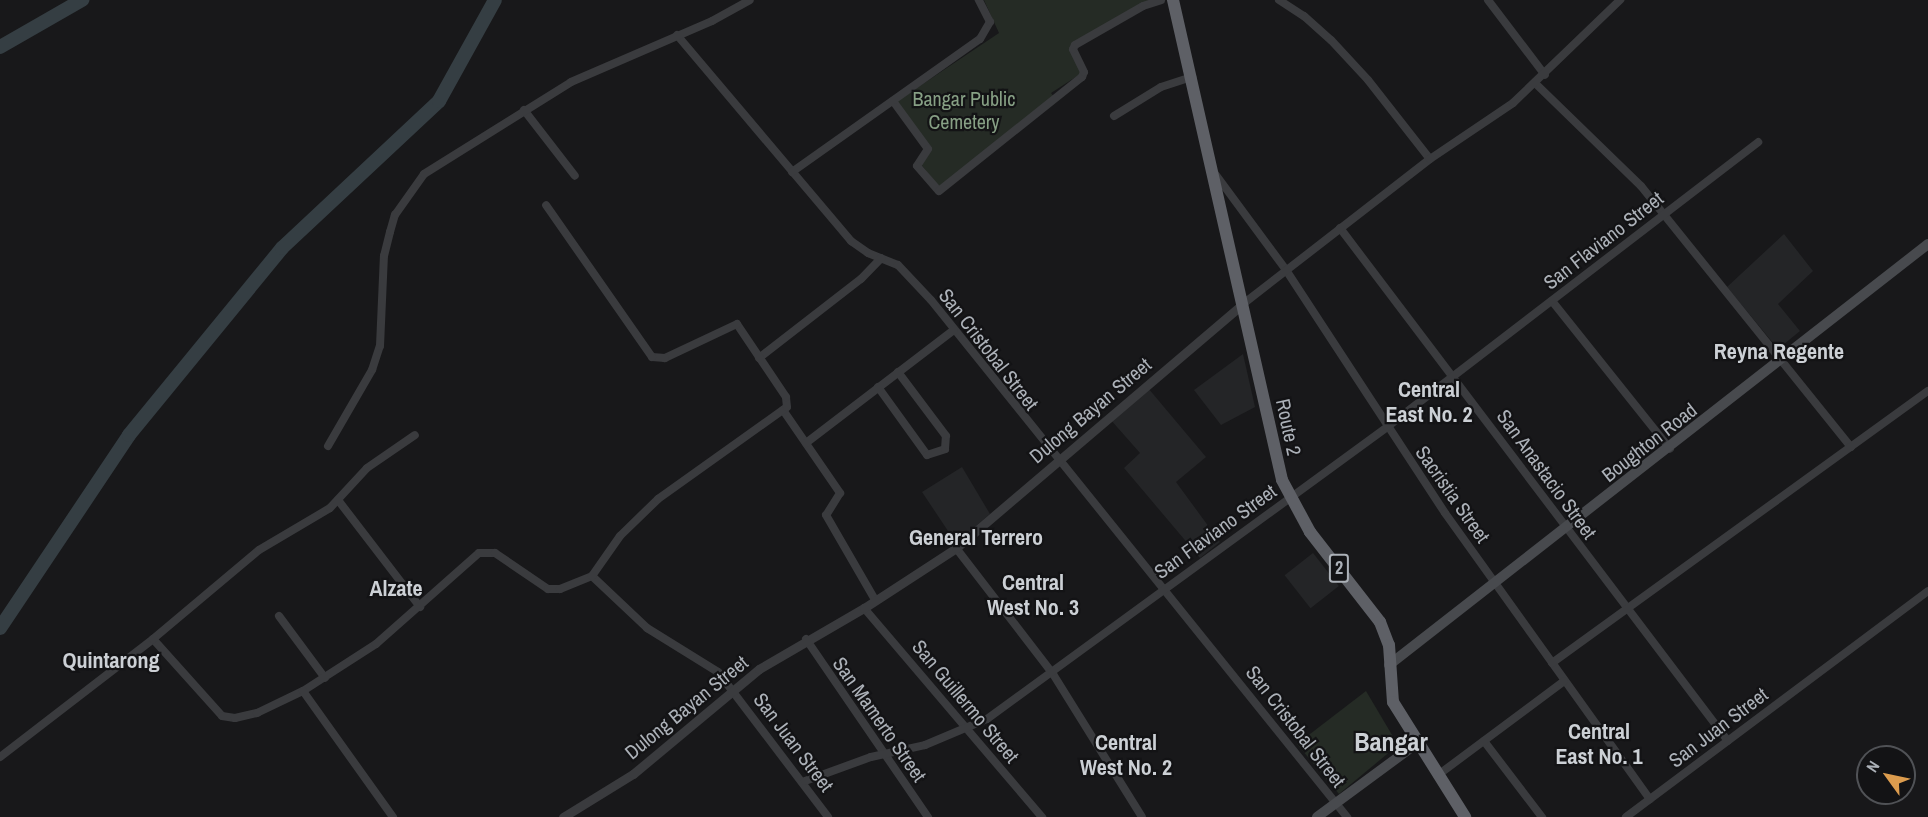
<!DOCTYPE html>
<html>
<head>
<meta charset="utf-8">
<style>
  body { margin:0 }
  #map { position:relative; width:1928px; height:817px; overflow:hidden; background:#18181a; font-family:"Archivo Narrow",sans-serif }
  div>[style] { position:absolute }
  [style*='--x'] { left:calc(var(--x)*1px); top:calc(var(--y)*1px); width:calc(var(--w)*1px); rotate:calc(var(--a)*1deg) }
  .built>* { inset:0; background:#242527; transform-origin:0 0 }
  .green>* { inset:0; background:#252b25 }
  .river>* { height:14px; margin:-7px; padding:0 7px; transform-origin:7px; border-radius:7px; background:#353e43 }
  .minor>* { height:8px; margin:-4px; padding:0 4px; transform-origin:4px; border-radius:4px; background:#3a3b3e }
  .tertiary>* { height:9px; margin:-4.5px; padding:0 4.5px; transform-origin:4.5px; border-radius:4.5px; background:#3a3b3e }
  .secondary>* { height:10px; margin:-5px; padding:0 5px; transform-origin:5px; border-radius:5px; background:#484a4e }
  .trunk>* { height:12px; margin:-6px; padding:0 6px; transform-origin:6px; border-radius:6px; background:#5e6066 }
  span { translate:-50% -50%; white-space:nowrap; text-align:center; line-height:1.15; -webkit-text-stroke:4.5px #131315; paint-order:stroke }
  .shield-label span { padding:2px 4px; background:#131315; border:2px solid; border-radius:4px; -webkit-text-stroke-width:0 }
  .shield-label { font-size:18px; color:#acb1b8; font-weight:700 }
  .park-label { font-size:20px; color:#87a085 }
  .street-label { font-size:20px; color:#acb1b8 }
  .quarter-label { font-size:22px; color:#ccd0d5; font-weight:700 }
  .district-label { font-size:26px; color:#ccd0d5; font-weight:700 }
  .north { position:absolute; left:1856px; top:745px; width:60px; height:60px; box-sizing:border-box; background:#131315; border:2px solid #505256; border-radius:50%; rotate:303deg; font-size:16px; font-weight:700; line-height:24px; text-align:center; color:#acb1b8 }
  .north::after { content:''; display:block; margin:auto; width:21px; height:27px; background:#dc9c4e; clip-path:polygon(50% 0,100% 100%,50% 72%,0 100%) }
</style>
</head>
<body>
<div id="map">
  <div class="built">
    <i style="clip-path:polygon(1784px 234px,1813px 271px,1778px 304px,1800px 331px,1778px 349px,1727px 287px)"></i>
    <i style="clip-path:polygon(1243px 354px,1255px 407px,1221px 425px,1194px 390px)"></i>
    <i style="clip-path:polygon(1148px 388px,1206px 457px,1176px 482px,1220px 542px,1200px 558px,1124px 468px,1140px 453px,1110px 419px)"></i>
    <i style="clip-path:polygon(962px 467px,990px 514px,956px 543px,922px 492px)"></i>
    <i style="left:1313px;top:553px;width:42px;height:36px;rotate:52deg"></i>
  </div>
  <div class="green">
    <i style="clip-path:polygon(984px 0,1149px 0,1070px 46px,1082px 73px,1051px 93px,1054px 97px,940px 188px,920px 163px,931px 148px,896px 102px,999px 33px)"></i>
    <i style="clip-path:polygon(1366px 691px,1398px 745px,1339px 794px,1297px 744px)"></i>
  </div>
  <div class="river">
    <i style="--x:0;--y:47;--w:95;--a:-29.8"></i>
    <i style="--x:0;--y:628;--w:232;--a:-56.2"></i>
    <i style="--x:129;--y:435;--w:242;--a:-50.7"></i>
    <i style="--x:282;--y:248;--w:215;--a:-43.1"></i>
    <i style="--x:439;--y:101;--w:115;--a:-61"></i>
  </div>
  <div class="minor">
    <i style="--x:1279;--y:0;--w:30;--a:33"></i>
    <i style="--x:1304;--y:16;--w:36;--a:42"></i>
    <i style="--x:1331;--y:40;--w:54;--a:47.2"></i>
    <i style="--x:1368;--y:80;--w:100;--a:51.9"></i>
    <i style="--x:1488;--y:0;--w:94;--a:52.8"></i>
    <i style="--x:677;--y:35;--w:270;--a:49.8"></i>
    <i style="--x:851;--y:241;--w:21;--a:35"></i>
    <i style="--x:868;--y:253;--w:32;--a:22"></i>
    <i style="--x:898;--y:265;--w:48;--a:46.7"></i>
    <i style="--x:931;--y:300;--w:664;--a:51.18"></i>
    <i style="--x:1535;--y:83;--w:148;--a:44.2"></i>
    <i style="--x:1641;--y:186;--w:335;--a:51.2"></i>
    <i style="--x:893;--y:101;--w:59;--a:53.9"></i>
    <i style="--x:928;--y:149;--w:20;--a:123"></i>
    <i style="--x:917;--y:166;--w:33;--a:49"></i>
    <i style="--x:939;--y:191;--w:183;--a:-38.6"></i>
    <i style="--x:1082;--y:77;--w:5;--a:-68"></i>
    <i style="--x:1084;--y:72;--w:25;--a:-116"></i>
    <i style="--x:1073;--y:49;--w:4;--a:-63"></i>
    <i style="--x:1075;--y:45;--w:78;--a:-29.8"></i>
    <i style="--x:1143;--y:6;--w:19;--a:-18"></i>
    <i style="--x:524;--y:110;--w:83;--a:52.3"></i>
    <i style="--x:1114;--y:116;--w:55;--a:-31.7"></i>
    <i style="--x:1161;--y:87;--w:33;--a:-18"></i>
    <i style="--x:792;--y:172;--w:230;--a:-35.3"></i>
    <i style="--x:980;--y:39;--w:20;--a:-60"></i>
    <i style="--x:990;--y:22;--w:25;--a:-117"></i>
    <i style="--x:1216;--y:175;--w:118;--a:53.6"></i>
    <i style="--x:1286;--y:270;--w:290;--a:56.8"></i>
    <i style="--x:1445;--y:513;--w:352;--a:54.4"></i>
    <i style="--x:1340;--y:228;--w:643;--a:52.9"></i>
    <i style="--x:1552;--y:301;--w:189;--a:51.4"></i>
    <i style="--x:1243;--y:304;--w:237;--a:-37.8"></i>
    <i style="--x:1430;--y:159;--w:100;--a:-34"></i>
    <i style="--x:1513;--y:103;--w:149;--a:-43.9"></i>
    <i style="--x:759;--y:358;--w:129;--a:-37.8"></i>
    <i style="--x:861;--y:279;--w:29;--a:-46"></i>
    <i style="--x:878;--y:387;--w:84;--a:54.2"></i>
    <i style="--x:927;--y:455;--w:19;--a:-18"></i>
    <i style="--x:945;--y:449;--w:13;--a:-86"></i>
    <i style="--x:946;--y:436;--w:80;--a:-126.9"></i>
    <i style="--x:783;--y:410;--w:101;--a:55.5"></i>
    <i style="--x:840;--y:493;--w:26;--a:122"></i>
    <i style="--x:826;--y:515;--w:98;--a:60"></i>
    <i style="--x:806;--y:443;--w:186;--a:-37.4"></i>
    <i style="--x:328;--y:446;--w:88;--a:-59.9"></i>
    <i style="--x:372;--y:370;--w:25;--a:-72"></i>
    <i style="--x:380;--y:346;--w:90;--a:-87.5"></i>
    <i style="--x:384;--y:256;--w:25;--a:-76"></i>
    <i style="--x:390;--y:232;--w:18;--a:-74"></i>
    <i style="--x:395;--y:215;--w:50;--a:-54.7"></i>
    <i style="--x:424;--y:174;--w:173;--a:-32"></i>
    <i style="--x:571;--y:82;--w:154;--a:-23.4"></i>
    <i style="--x:712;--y:21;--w:43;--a:-28.9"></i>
    <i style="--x:338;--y:500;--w:135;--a:52.5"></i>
    <i style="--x:956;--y:548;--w:159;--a:52.4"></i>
    <i style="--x:1053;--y:674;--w:168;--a:58.1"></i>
    <i style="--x:592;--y:576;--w:76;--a:43.4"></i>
    <i style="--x:647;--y:628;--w:84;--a:31.8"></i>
    <i style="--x:718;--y:672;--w:182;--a:52.8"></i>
    <i style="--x:864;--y:608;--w:275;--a:49.6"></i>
    <i style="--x:279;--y:616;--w:77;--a:53.4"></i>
    <i style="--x:153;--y:639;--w:103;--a:48.1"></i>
    <i style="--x:222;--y:716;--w:13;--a:9"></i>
    <i style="--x:235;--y:718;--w:23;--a:-13"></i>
    <i style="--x:257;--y:713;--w:51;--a:-25.6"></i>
    <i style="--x:303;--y:691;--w:87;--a:-32.8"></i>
    <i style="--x:376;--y:644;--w:137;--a:-41.5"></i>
    <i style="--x:479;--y:553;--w:16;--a:0"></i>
    <i style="--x:495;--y:553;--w:64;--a:34.2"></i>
    <i style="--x:548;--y:589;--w:12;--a:0"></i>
    <i style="--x:560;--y:589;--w:35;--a:-22"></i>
    <i style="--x:592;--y:576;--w:49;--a:-55"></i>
    <i style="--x:620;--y:536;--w:53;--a:-44.2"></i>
    <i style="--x:658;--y:499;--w:158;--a:-35.5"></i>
    <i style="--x:787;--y:407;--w:10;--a:-96"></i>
    <i style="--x:786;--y:397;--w:88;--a:-123.9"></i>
    <i style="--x:737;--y:324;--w:80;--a:154.7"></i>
    <i style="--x:665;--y:358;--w:13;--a:-176"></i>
    <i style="--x:652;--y:357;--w:185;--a:-124.9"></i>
    <i style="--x:806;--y:639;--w:216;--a:55.6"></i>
    <i style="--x:1552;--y:663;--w:464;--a:-35.9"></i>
    <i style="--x:303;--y:691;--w:155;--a:54.5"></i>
    <i style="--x:1484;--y:741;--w:96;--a:52.7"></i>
    <i style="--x:0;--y:757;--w:193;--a:-37.6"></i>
    <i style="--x:153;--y:639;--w:138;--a:-40"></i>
    <i style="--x:259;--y:550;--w:82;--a:-30.6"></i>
    <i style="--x:330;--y:508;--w:54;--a:-47.2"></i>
    <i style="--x:367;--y:468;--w:58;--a:-34.5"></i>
    <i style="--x:1438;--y:775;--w:157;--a:-36.7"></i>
    <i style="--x:805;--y:781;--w:70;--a:-20"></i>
    <i style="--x:871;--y:757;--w:55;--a:-12.5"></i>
    <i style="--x:925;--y:745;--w:67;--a:-22.8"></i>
    <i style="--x:987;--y:719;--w:495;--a:-36.1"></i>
    <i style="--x:1387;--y:427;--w:468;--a:-37.5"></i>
    <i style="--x:1626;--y:817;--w:377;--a:-36.8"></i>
  </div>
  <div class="tertiary">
    <i style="--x:563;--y:817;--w:82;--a:-31.6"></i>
    <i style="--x:633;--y:774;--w:164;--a:-39.8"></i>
    <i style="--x:759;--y:669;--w:121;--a:-30.2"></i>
    <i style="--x:864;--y:608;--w:110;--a:-33.1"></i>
    <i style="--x:956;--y:548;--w:377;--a:-40.4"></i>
  </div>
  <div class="secondary">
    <i style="--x:1389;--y:665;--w:684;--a:-37.99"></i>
    <i style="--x:1317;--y:817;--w:123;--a:-36.4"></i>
  </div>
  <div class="trunk">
    <i style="--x:1173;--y:0;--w:492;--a:77.2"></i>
    <i style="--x:1282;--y:480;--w:59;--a:61.7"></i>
    <i style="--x:1310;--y:532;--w:114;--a:52.1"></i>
    <i style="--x:1380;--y:622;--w:25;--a:69"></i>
    <i style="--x:1389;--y:645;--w:57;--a:86"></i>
    <i style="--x:1393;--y:702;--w:136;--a:57.9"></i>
  </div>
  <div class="shield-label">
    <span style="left:1339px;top:568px">2</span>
  </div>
  <div class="park-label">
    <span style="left:964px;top:110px">Bangar Public<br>Cemetery</span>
  </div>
  <div class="street-label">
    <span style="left:1603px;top:240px;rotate:-38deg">San Flaviano Street</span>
    <span style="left:989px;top:349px;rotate:52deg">San Cristobal Street</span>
    <span style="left:1090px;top:410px;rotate:-40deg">Dulong Bayan Street</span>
    <span style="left:1289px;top:427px;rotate:78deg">Route 2</span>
    <span style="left:1649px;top:442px;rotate:-38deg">Boughton Road</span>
    <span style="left:1547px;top:474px;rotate:54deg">San Anastacio Street</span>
    <span style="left:1453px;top:494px;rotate:55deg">Sacristia Street</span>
    <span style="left:1215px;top:531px;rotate:-36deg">San Flaviano Street</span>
    <span style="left:966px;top:701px;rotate:50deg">San Guillermo Street</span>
    <span style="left:686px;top:707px;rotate:-39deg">Dulong Bayan Street</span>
    <span style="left:880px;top:719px;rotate:55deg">San Mamerto Street</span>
    <span style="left:1296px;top:726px;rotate:52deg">San Cristobal Street</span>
    <span style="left:1718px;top:727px;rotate:-37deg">San Juan Street</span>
    <span style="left:794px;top:742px;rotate:53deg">San Juan Street</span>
  </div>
  <div class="quarter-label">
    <span style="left:1779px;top:352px">Reyna Regente</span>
    <span style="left:1429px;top:402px">Central<br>East No. 2</span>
    <span style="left:976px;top:538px">General Terrero</span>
    <span style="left:1033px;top:595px">Central<br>West No. 3</span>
    <span style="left:396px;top:589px">Alzate</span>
    <span style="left:111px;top:661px">Quintarong</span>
    <span style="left:1599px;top:744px">Central<br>East No. 1</span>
    <span style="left:1126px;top:755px">Central<br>West No. 2</span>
  </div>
  <div class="district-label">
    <span style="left:1391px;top:742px">Bangar</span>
  </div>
  <div class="north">N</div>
</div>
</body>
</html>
